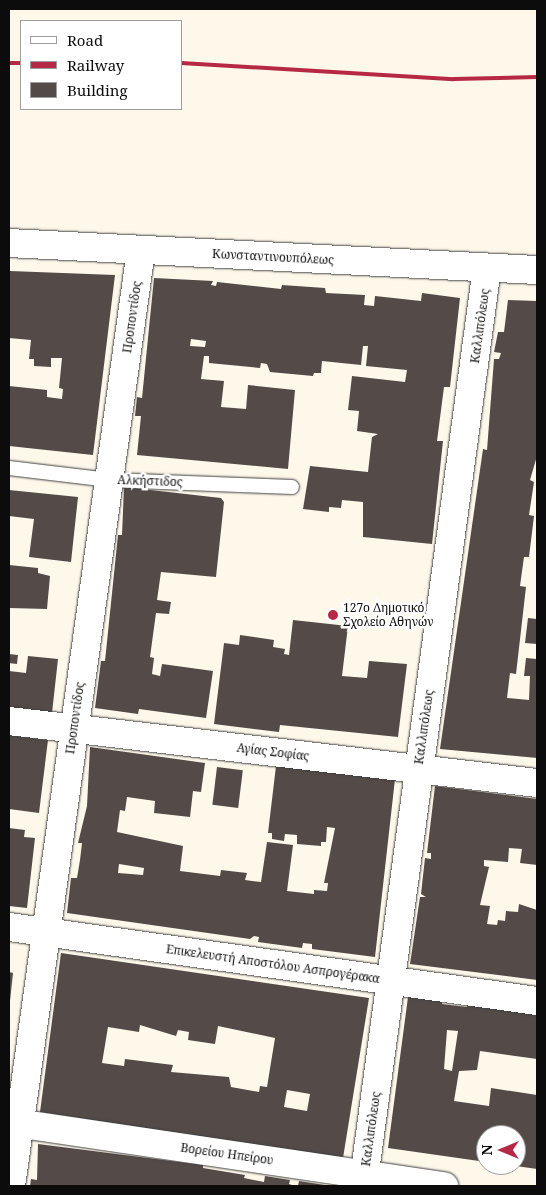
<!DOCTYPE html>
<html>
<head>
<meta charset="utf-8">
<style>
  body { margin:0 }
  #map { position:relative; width:546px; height:1195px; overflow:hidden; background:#fef8eb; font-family:"Noto Serif",serif }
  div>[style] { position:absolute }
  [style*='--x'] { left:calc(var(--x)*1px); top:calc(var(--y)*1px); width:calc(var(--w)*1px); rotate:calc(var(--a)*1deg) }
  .building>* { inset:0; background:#544b48; transform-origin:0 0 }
  .roads { filter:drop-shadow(0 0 1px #3f3f3f) drop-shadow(0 0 1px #3f3f3f) }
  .service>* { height:14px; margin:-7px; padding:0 7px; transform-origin:7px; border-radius:7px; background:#fff }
  .minor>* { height:28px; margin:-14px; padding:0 14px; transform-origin:14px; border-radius:14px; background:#fff }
  .tertiary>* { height:28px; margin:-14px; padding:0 14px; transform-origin:14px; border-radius:14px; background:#fff }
  .rail>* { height:4px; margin:-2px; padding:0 2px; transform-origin:2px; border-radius:2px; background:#b62945 }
  .dots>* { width:14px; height:14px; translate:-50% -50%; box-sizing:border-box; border:2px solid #fff; border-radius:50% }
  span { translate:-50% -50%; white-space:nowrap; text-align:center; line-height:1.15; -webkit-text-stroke:5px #fff; paint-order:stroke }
  .street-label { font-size:12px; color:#0c0c0c }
  .poi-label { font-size:12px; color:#0c0c0c }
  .left { translate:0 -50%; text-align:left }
  .frame { position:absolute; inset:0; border:10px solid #0c0c0c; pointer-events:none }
  .legend { position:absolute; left:20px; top:20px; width:162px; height:90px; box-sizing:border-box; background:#fff; border:1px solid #9e9e9e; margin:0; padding:6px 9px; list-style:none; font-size:15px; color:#0c0c0c }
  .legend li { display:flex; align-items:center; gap:10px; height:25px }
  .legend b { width:25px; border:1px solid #9e9e9e }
  .north { position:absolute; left:476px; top:1125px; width:50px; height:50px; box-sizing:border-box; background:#fff; border:1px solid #9e9e9e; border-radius:50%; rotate:270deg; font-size:14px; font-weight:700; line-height:20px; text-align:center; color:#0c0c0c }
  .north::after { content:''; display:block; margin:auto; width:18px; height:22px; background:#b62945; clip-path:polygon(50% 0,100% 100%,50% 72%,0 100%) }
</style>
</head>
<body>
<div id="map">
  <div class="building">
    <i style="clip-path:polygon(10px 271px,115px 275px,93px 455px,9px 446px,9px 386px,47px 390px,47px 397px,62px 399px,63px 389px,59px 388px,62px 358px,51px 358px,51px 367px,34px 366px,34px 359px,29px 359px,31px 340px,9px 338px)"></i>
    <i style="clip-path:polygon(evenodd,154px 278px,213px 281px,211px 285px,216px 286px,217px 282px,281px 289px,282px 285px,325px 288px,326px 293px,365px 295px,364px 305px,374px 306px,375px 296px,421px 301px,422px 293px,460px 298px,450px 387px,444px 387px,437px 441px,443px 441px,432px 544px,363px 537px,363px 502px,342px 500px,341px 508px,329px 507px,329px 512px,303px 509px,310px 466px,368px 472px,372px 437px,378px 434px,357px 431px,359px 411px,348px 410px,352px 376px,405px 382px,407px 370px,366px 366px,368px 346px,363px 346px,361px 365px,322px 361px,321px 373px,314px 373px,313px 376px,270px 372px,267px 364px,261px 363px,260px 368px,209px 363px,209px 356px,204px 356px,201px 379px,224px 381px,221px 407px,246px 409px,248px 385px,295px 390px,288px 469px,137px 455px,141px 416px,135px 416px,137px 397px,142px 398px,154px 278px,191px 339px,206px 341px,205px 347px,190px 346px,191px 339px)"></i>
    <i style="clip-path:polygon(508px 300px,537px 301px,537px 456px,530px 480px,534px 482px,529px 515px,534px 516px,529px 557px,524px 557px,520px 586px,526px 587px,516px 674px,510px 673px,507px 698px,529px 700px,530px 676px,524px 676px,526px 658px,537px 659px,537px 758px,440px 749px,483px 449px,487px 450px,494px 359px,499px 359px,501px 353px,494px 352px,498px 332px,504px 332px)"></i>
    <i style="clip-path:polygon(124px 487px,221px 498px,224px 502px,216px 577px,161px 572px,157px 600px,171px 602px,169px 614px,156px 613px,150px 657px,154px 658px,152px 674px,160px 676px,162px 664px,213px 671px,206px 718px,139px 709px,138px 714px,95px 708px,101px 661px,105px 661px,118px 535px,122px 535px)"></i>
    <i style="clip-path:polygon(9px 490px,78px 497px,71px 562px,29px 557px,34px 519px,9px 516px)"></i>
    <i style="clip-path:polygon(9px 565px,38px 568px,38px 573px,50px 576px,47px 609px,9px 608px)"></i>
    <i style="clip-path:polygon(528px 618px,537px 619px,537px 644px,525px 643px)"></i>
    <i style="clip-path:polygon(293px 620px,348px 626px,342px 676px,367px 678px,369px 661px,407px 664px,398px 737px,280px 725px,279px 732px,214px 724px,224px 643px,239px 645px,240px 635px,274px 640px,273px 647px,285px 649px,284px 654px,289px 655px)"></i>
    <i style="left:9px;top:654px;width:9px;height:9px;rotate:6deg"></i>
    <i style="clip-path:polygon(28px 656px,58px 659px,52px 713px,9px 708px,9px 671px,26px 673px)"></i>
    <i style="clip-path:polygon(9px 735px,48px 740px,39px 813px,9px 809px)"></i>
    <i style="clip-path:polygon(evenodd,90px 747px,205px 763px,201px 792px,193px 791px,190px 817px,154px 813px,155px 801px,127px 797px,125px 811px,120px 810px,117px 832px,183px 846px,180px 871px,220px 876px,221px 870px,247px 873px,245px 880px,261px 882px,267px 842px,293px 845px,287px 891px,314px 894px,314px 890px,327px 891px,328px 883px,324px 883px,335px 828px,327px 827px,326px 842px,321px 842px,321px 846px,297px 844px,297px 835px,285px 834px,284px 841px,272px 839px,272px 833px,268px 833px,276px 766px,395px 779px,375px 957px,312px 949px,312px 944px,303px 943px,302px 948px,258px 942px,259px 937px,254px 936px,250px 939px,67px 913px,71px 878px,77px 878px,80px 860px,82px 843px,78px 843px,87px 806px,90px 747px,119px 864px,144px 868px,143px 875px,118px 873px,119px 864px)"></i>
    <i style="left:217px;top:767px;width:26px;height:38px;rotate:7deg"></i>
    <i style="clip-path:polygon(435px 786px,537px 799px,537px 865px,520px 863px,522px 849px,509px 848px,508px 862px,484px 860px,484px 866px,489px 867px,480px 905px,490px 906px,487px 924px,497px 925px,498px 920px,505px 921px,506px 911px,518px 912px,519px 904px,537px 910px,537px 980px,410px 964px,420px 897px,426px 897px,421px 894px,425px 858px,431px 859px,431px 853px,427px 853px)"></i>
    <i style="clip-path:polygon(9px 828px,25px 830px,24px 837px,35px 838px,27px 908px,9px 906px)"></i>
    <i style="clip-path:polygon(evenodd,61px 953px,369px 998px,343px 1158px,40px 1112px,61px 953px,140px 1025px,176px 1036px,178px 1030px,189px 1032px,188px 1040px,215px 1044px,218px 1026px,275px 1038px,267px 1087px,260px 1086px,259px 1092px,231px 1087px,229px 1077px,171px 1072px,173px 1065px,125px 1059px,124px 1066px,102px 1063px,108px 1027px,139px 1032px,140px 1025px,61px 953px,287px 1090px,310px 1094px,307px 1111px,284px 1107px,287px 1090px)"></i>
    <i style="clip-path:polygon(9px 972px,13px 973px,10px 1001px,9px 1001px)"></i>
    <i style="clip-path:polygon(evenodd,469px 996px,537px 1008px,537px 1059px,480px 1051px,477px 1070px,459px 1071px,454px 1101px,489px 1106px,491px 1088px,537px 1095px,537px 1169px,516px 1166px,516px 1135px,486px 1135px,486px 1162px,388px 1148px,408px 997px,442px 997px,442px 1004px,467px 1007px,469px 996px,447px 1030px,458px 1031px,452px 1071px,444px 1069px,447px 1030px)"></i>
    <i style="clip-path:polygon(38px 1144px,203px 1165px,203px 1168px,245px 1175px,244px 1178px,264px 1182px,265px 1176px,290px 1180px,289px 1184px,295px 1186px,30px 1186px,31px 1179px,37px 1180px)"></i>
    <i style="clip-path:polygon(299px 1181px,325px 1185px,324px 1186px,298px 1186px)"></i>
  </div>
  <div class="roads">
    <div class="service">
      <i style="--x:9;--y:468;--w:101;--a:6.8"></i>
      <i style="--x:109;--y:480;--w:183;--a:2.2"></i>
    </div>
    <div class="minor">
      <i style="--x:9;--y:721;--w:532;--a:6.7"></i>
      <i style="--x:9;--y:927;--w:533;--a:7.98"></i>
      <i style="--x:11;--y:1186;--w:945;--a:-82.09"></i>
      <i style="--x:363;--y:1186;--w:926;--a:-82.31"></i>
    </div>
    <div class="tertiary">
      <i style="--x:9;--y:243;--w:529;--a:2.93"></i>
      <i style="--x:9;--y:1122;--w:440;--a:8.4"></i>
    </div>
  </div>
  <div class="rail">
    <i style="--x:9;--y:63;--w:12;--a:0"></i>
    <i style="--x:181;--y:63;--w:273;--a:3.4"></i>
    <i style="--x:454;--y:79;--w:83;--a:-1.4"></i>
  </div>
  <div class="dots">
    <i style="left:333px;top:615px;background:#b62945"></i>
  </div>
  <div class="street-label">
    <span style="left:273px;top:257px;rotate:3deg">Κωνσταντινουπόλεως</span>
    <span style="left:132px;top:317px;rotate:-82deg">Προποντίδος</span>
    <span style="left:480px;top:326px;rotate:-82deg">Καλλιπόλεως</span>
    <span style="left:150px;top:481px;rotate:2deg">Αλκήστιδος</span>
    <span style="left:75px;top:718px;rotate:-82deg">Προποντίδος</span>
    <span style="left:424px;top:727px;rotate:-82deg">Καλλιπόλεως</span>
    <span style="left:273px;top:752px;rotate:7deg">Αγίας Σοφίας</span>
    <span style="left:273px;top:964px;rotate:8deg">Επικελευστή Αποστόλου Ασπρογέρακα</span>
    <span style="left:371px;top:1129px;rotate:-82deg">Καλλιπόλεως</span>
    <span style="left:227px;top:1154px;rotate:8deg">Βορείου Ηπείρου</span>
  </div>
  <div class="poi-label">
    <span class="left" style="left:343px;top:615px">127ο Δημοτικό<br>Σχολείο Αθηνών</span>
  </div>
  <div class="frame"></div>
  <ul class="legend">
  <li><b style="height:6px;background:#fff"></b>Road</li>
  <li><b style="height:6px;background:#b62945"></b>Railway</li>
  <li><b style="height:14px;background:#544b48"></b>Building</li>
  </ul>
  <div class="north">N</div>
</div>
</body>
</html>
